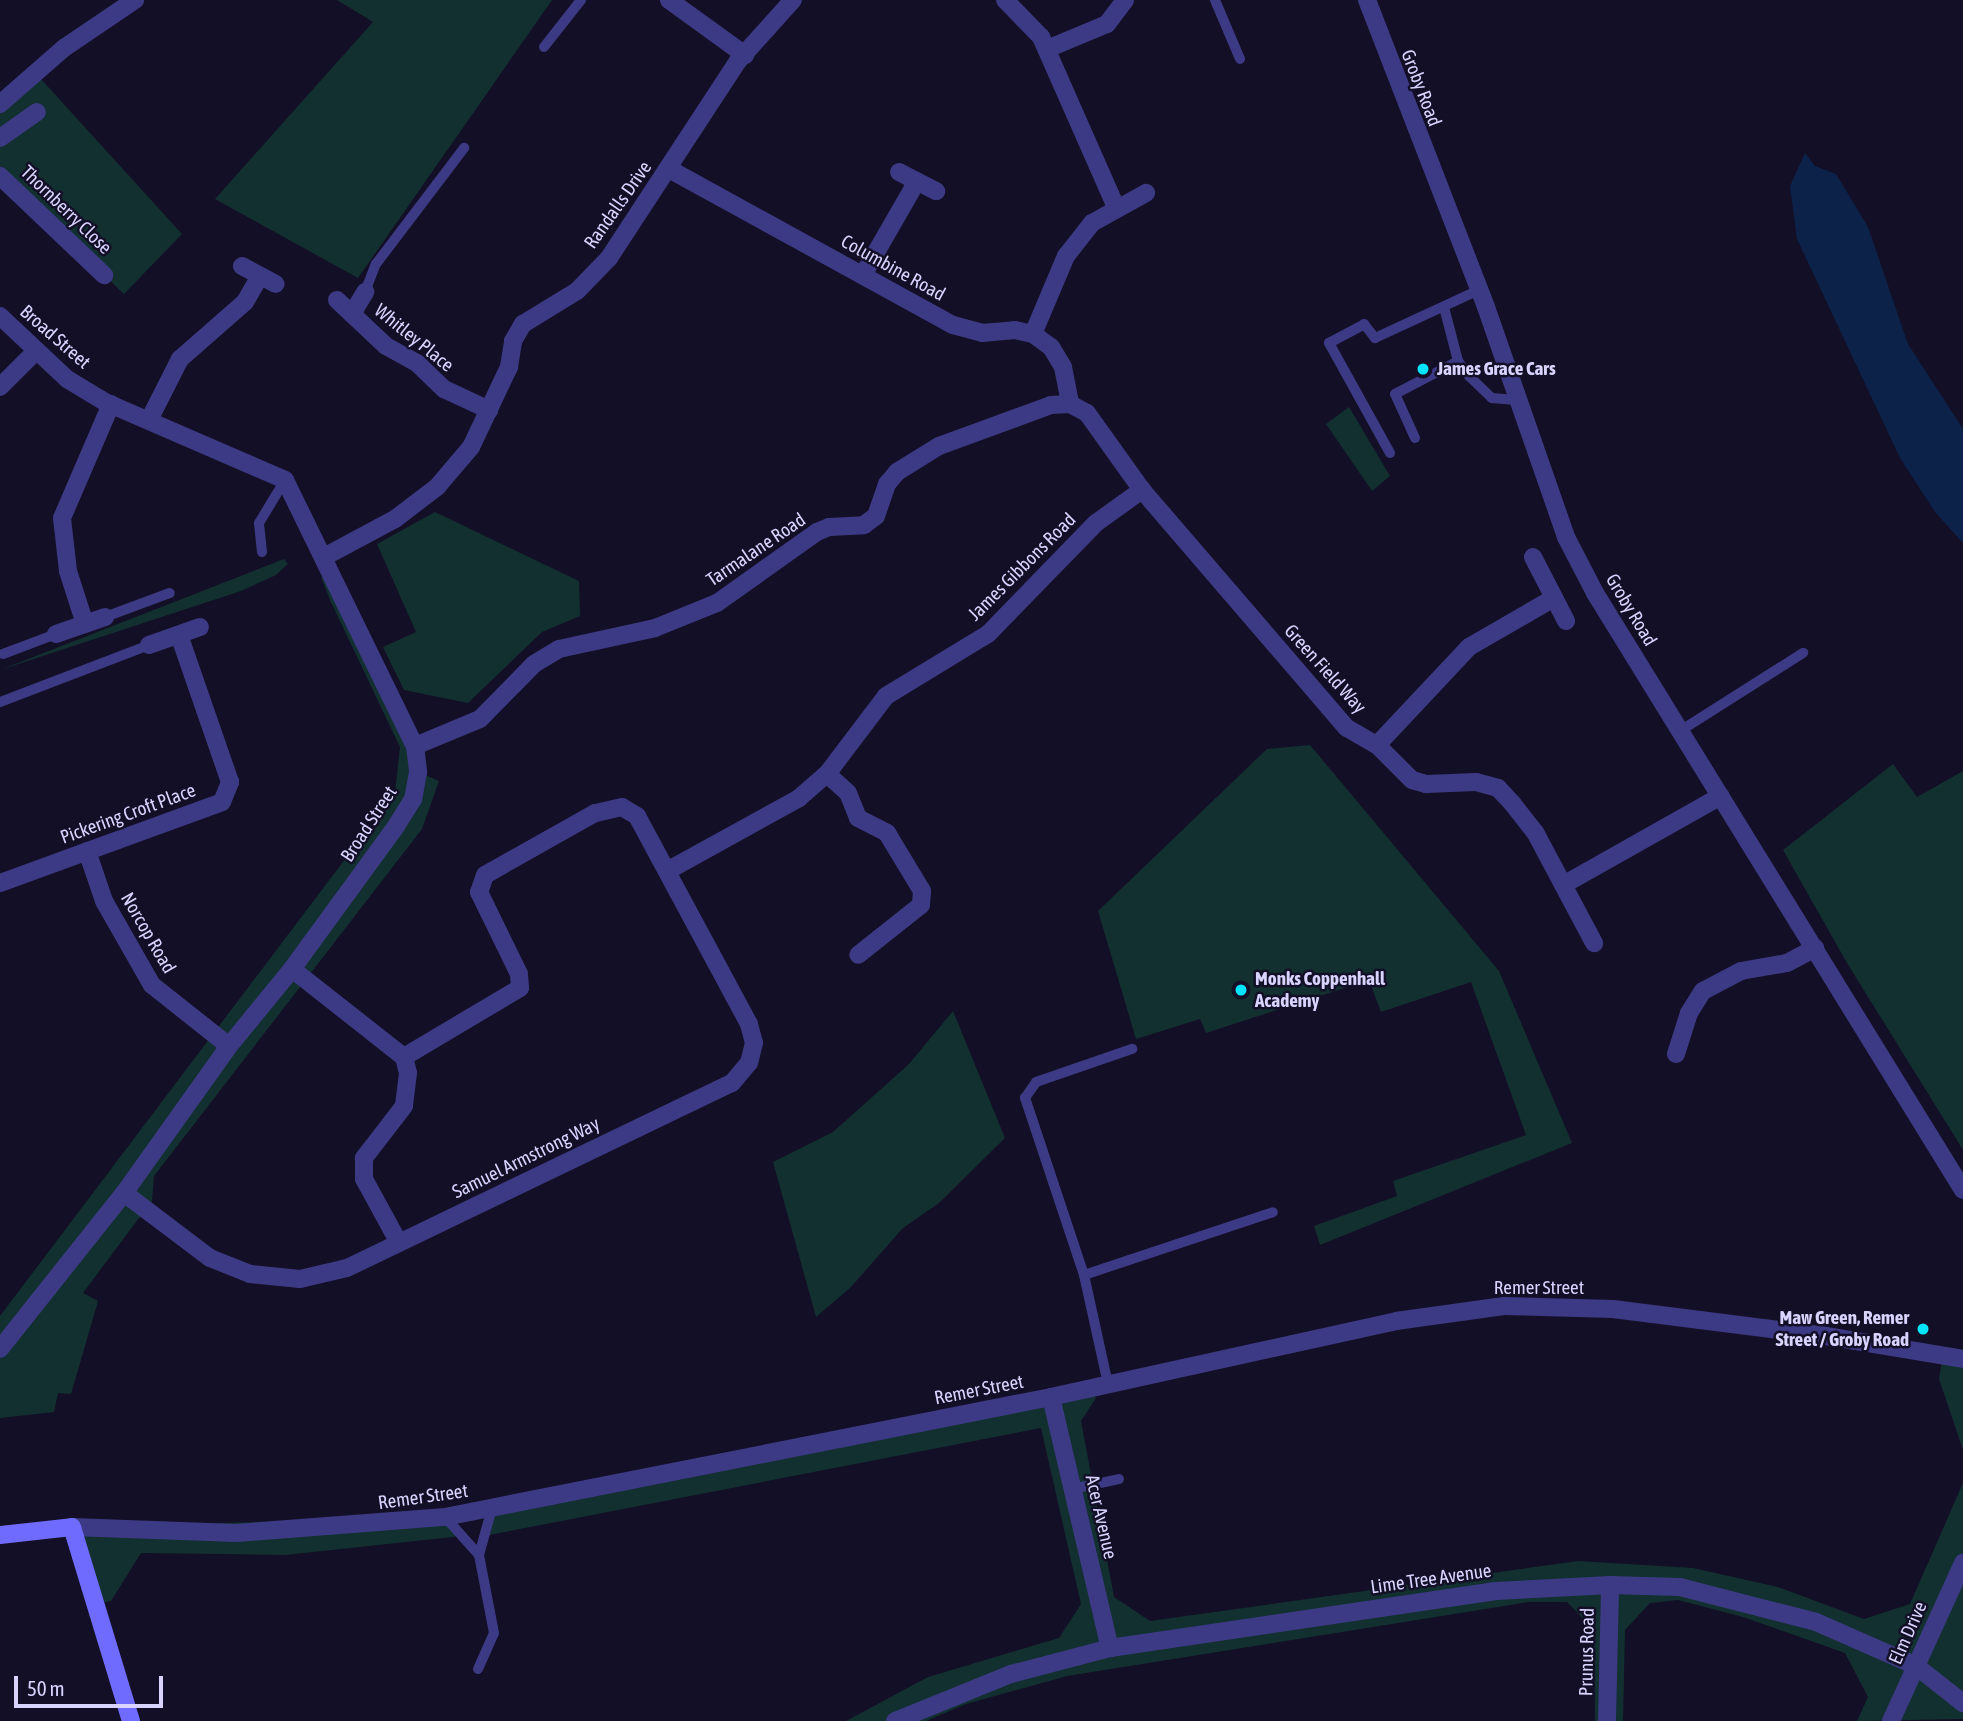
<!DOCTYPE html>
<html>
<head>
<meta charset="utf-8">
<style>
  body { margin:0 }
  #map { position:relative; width:1963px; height:1721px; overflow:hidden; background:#130f26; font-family:"Asap Condensed",sans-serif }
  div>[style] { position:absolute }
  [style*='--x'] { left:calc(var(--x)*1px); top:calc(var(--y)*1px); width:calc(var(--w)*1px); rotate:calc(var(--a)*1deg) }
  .green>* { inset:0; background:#12302f }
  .water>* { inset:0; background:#0c2248 }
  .service>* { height:10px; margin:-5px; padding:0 5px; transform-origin:5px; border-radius:5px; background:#3d3a85 }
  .minor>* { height:18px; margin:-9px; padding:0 9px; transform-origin:9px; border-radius:9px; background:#3d3a85 }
  .tertiary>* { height:18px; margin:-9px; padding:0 9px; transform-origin:9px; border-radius:9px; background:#3d3a85 }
  .secondary>* { height:18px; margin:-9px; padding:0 9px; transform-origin:9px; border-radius:9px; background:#6f6bff }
  .dots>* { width:19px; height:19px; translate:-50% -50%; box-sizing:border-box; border:4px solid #130f26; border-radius:50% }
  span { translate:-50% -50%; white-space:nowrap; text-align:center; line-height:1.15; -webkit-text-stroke:5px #130f26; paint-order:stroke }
  .street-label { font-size:19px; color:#d9d4ff }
  .poi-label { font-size:19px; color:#d9d4ff; font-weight:700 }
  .left { translate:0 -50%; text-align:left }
  .right { translate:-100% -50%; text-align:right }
  .scale { position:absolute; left:14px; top:1676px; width:149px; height:32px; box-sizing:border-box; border:4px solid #d9d4ff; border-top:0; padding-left:9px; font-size:21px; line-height:24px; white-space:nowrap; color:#d9d4ff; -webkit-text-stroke:5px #130f26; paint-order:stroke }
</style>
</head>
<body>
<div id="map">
  <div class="green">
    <i style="clip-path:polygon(337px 0,552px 0,358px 278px,215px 199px,373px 22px)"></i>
    <i style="clip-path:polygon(41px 79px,182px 234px,124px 294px,0 176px,0 110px)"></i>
    <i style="clip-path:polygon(1349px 407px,1390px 476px,1372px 491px,1326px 424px)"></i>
    <i style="clip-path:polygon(435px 512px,579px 581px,580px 616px,542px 632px,468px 703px,404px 690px,383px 647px,416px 632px,377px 544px)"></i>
    <i style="clip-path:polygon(284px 559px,288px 564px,276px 575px,241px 591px,0 670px)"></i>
    <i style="clip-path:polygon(332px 574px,418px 772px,439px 781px,422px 829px,154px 1176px,151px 1214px,139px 1218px,83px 1293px,98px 1301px,71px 1394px,58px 1393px,54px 1412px,0 1418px,0 1316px,395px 793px,400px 747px,330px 600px,321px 577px)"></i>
    <i style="clip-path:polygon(1310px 745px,1499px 971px,1572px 1143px,1320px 1245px,1314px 1226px,1397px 1196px,1393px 1181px,1526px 1135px,1471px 982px,1381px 1012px,1369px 980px,1206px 1033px,1200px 1019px,1136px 1039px,1098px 911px,1267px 749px)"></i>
    <i style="clip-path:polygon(1893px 764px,1917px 797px,1963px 771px,1963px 1150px,1847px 963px,1783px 850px)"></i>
    <i style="clip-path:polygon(953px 1011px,1005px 1138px,939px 1203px,903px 1228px,850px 1288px,816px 1317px,773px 1162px,833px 1132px,909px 1064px)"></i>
    <i style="clip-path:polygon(1943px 1355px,1963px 1359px,1963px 1450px,1939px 1379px)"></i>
    <i style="clip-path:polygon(1093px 1388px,1096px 1398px,1081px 1421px,1114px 1597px,1150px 1621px,1578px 1561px,1693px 1568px,1778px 1587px,1864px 1619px,1910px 1604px,1963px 1483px,1963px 1719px,1857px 1721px,1868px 1697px,1845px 1653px,1743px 1617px,1678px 1600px,1650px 1603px,1625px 1630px,1623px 1721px,1595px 1721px,1594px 1630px,1567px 1602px,1529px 1602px,1067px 1676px,966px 1704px,926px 1721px,846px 1721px,928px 1677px,1059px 1638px,1081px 1604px,1041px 1428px,484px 1536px,492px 1508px)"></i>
    <i style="clip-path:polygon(445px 1517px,462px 1536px,285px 1555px,141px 1553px,111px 1601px,93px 1604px,72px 1527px)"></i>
  </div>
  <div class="water">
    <i style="clip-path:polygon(1805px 153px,1815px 166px,1836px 174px,1868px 227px,1908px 344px,1963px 429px,1963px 543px,1935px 512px,1900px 458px,1797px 239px,1790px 186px)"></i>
  </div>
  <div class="service">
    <i style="--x:1215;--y:0;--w:64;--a:67"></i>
    <i style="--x:544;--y:47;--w:60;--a:-51.8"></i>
    <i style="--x:365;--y:292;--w:30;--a:-69"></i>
    <i style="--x:376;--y:264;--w:146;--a:-52.8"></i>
    <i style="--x:1444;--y:307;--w:56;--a:75.5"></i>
    <i style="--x:1458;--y:361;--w:19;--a:54"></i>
    <i style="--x:1469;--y:376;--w:32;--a:44"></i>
    <i style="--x:1492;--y:398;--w:24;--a:5"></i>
    <i style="--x:1415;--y:438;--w:48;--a:-114.4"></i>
    <i style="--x:1395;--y:394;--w:71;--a:-27.6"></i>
    <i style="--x:1390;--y:453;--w:126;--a:-119"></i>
    <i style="--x:1329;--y:343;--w:40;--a:-28"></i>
    <i style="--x:1364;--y:324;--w:18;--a:52"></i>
    <i style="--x:1375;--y:338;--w:115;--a:-24.8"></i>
    <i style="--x:262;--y:552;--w:29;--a:-96"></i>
    <i style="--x:259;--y:523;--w:50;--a:-58.8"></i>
    <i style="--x:105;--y:617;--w:69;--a:-20.3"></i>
    <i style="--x:3;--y:654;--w:57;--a:-20.7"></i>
    <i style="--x:0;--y:702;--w:160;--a:-20.9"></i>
    <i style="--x:1680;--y:731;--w:146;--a:-32.4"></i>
    <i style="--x:1084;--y:1275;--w:199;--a:-18.4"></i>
    <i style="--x:1108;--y:1384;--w:112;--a:-102.4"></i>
    <i style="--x:1084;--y:1275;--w:187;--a:-108.4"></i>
    <i style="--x:1025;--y:1098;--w:19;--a:-55"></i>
    <i style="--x:1036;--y:1082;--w:102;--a:-19"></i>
    <i style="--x:1072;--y:1489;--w:48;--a:-12"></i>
    <i style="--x:445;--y:1517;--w:51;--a:48.2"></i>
    <i style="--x:479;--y:1555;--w:49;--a:-74.5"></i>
    <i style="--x:478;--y:1669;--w:39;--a:-66"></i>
    <i style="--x:494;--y:1633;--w:79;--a:-100.9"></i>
  </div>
  <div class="minor">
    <i style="--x:669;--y:0;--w:94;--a:35.9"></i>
    <i style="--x:1005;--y:0;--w:52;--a:45.8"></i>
    <i style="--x:1041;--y:37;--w:188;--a:66.2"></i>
    <i style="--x:1047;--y:49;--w:65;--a:-22.6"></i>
    <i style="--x:1107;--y:24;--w:30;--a:-53"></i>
    <i style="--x:0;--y:138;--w:45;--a:-35.1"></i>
    <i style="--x:669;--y:169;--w:324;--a:28.8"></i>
    <i style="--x:953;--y:325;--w:30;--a:15"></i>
    <i style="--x:982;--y:333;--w:33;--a:-5"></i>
    <i style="--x:1015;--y:330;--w:18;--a:13"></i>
    <i style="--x:1033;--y:334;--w:22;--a:36"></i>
    <i style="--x:1051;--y:347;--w:23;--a:59"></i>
    <i style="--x:1063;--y:367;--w:38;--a:79"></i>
    <i style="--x:899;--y:172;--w:42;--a:27.2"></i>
    <i style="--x:0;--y:176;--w:144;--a:43.6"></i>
    <i style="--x:242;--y:266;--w:38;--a:28"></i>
    <i style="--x:863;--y:275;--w:108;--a:-60.1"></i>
    <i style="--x:337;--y:300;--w:67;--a:43.2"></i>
    <i style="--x:386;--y:346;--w:37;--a:29"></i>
    <i style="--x:418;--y:364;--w:36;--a:44"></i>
    <i style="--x:444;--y:389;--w:50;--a:25"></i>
    <i style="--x:352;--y:314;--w:26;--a:-59"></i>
    <i style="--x:0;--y:316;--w:92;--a:43.2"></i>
    <i style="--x:67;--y:379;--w:44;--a:31.2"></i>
    <i style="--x:105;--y:402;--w:196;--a:23.4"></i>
    <i style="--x:285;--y:480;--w:296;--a:64"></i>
    <i style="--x:415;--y:746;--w:26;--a:83"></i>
    <i style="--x:418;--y:772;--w:27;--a:100"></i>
    <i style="--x:413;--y:799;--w:31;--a:122"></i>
    <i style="--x:397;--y:825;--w:178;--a:126.1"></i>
    <i style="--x:292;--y:969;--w:99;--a:129.3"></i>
    <i style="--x:229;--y:1046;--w:181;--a:125.5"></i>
    <i style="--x:124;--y:1193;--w:199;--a:128.5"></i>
    <i style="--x:1033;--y:334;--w:85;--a:-67.1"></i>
    <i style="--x:1066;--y:256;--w:42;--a:-51.8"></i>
    <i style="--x:1092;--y:223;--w:62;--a:-29.1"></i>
    <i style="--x:0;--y:387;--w:49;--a:-45"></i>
    <i style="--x:1070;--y:404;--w:19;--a:28"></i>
    <i style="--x:1087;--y:413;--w:95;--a:54.5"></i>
    <i style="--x:1142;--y:490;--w:314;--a:49.3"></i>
    <i style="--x:1347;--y:728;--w:34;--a:30"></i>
    <i style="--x:1377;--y:745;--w:49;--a:45"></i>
    <i style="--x:1412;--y:780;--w:15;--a:16"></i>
    <i style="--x:1426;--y:784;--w:50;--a:-2.3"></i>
    <i style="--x:1476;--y:782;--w:23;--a:15"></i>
    <i style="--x:1498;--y:788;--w:21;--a:47"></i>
    <i style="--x:1512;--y:803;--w:37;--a:52"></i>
    <i style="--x:1535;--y:832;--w:126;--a:62"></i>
    <i style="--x:149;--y:420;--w:68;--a:-63.1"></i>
    <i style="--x:180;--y:359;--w:86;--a:-41.2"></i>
    <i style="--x:245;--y:302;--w:30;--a:-60"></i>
    <i style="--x:324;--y:557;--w:81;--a:-28.2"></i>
    <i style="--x:395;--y:519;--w:53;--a:-37.3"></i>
    <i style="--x:437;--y:487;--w:52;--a:-49.6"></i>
    <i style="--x:471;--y:447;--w:89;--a:-64.6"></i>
    <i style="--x:509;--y:367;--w:26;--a:-81"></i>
    <i style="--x:513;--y:341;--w:20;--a:-60"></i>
    <i style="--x:523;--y:324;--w:63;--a:-31.4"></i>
    <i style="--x:577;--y:291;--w:46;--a:-45.9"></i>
    <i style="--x:609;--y:258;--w:235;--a:-56.8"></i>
    <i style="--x:738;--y:61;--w:82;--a:-48"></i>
    <i style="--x:1533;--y:557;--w:72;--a:62.7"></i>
    <i style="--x:85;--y:624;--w:56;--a:-107.8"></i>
    <i style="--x:68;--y:571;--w:53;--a:-96.5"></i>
    <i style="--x:62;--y:518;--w:124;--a:-66.7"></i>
    <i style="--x:56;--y:634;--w:52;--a:-19.1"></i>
    <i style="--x:149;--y:645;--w:54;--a:-19.4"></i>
    <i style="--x:1377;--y:745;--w:134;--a:-46.8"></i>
    <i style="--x:1469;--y:647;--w:98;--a:-30"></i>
    <i style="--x:415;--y:746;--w:70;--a:-22.6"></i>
    <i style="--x:480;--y:719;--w:77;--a:-45.5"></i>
    <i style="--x:534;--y:664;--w:29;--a:-31"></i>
    <i style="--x:559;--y:649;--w:98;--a:-12.3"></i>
    <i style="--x:655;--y:628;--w:67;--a:-22"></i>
    <i style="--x:717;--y:603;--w:123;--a:-35.4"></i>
    <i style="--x:817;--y:532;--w:13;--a:-23"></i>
    <i style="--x:829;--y:527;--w:35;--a:-3"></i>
    <i style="--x:864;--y:525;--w:15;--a:-37"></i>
    <i style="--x:876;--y:516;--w:34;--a:-71"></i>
    <i style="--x:887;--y:484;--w:16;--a:-50"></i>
    <i style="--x:897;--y:472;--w:49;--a:-31.8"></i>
    <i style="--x:939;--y:446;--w:119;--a:-20.1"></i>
    <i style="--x:1051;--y:405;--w:19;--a:-3"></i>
    <i style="--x:827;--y:774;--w:28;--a:42"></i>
    <i style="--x:848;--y:793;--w:27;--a:68"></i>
    <i style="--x:858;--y:818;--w:33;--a:27"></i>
    <i style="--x:887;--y:833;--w:68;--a:58.9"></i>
    <i style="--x:922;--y:891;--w:14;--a:94"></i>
    <i style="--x:921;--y:905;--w:80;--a:141.6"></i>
    <i style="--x:87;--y:851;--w:53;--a:71.2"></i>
    <i style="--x:104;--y:901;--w:97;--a:60.3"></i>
    <i style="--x:152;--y:985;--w:98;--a:38.4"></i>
    <i style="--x:667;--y:871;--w:151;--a:-28.9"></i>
    <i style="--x:799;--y:798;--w:37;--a:-41"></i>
    <i style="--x:827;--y:774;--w:98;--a:-52.9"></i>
    <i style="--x:886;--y:696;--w:119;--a:-31.3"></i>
    <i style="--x:988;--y:634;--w:155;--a:-45.8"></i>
    <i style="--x:1096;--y:523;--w:57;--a:-35.7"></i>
    <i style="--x:0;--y:883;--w:236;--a:-20"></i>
    <i style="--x:222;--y:802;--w:22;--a:-68"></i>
    <i style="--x:230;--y:782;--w:156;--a:-109.1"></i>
    <i style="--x:1563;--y:885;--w:181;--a:-29.4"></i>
    <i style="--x:292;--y:969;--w:142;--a:38.2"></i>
    <i style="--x:1676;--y:1054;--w:43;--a:-72.4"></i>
    <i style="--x:1689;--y:1013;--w:26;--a:-58"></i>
    <i style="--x:1703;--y:991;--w:43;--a:-27.8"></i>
    <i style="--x:1741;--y:971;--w:47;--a:-9.9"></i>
    <i style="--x:1787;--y:963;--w:32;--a:-28"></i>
    <i style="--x:124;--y:1193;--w:108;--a:37.1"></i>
    <i style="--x:210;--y:1258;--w:43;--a:21.8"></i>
    <i style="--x:250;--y:1274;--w:50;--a:5.7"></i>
    <i style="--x:300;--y:1279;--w:48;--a:-13.2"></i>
    <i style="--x:347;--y:1268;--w:427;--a:-25.7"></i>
    <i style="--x:732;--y:1083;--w:26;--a:-50"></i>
    <i style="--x:749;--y:1063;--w:21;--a:-76"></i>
    <i style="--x:754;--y:1043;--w:20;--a:-105"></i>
    <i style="--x:749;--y:1024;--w:236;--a:-118.3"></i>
    <i style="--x:637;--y:816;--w:17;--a:-149"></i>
    <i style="--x:622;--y:807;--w:28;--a:167"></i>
    <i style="--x:595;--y:813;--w:126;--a:150.6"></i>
    <i style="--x:485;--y:875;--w:18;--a:109"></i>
    <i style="--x:479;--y:892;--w:91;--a:64"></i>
    <i style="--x:519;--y:974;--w:14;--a:86"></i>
    <i style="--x:520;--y:988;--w:135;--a:149.3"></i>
    <i style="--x:404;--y:1057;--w:16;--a:76"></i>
    <i style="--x:408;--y:1073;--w:33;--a:97"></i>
    <i style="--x:404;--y:1106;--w:66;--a:127.6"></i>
    <i style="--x:364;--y:1158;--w:21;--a:90"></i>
    <i style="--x:364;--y:1179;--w:71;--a:61.3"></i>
    <i style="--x:1051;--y:1397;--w:258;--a:76.8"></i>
    <i style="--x:1607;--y:1721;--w:136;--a:-88.7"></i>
  </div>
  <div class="tertiary">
    <i style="--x:1367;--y:0;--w:329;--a:68.8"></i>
    <i style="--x:1486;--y:307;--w:244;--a:70.8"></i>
    <i style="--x:1566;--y:537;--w:63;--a:62.6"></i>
    <i style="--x:1595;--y:593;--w:701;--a:58.35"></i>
    <i style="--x:0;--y:104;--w:85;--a:-41.2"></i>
    <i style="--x:64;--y:48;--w:86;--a:-34.1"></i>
    <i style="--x:72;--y:1527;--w:164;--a:2.1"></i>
    <i style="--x:236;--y:1533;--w:210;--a:-4.4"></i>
    <i style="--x:445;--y:1517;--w:618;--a:-11.2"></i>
    <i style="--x:1051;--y:1397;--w:353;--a:-12.4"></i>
    <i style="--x:1396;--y:1321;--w:109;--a:-7.9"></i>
    <i style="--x:1504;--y:1306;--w:109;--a:1.6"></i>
    <i style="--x:1613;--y:1309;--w:209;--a:7.2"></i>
    <i style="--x:1820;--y:1335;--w:145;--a:9.5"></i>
    <i style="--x:895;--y:1721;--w:125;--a:-22.1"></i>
    <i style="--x:1011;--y:1674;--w:102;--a:-14.7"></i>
    <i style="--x:1110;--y:1648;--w:390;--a:-8.4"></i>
    <i style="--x:1496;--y:1591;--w:114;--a:-3"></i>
    <i style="--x:1610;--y:1585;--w:70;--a:1.6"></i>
    <i style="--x:1680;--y:1587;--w:140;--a:14.4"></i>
    <i style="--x:1816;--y:1622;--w:109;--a:23.7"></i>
    <i style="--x:1916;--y:1666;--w:60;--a:38.2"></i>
    <i style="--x:1891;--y:1721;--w:174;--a:-65.5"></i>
  </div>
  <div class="secondary">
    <i style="--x:0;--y:1535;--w:72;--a:-6.3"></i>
    <i style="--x:72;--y:1527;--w:203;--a:73.1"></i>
  </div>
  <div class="dots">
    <i style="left:1423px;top:369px;background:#00e5ff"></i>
    <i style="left:1241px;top:990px;background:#00e5ff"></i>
    <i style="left:1923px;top:1329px;background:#00e5ff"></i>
  </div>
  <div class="street-label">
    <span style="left:1421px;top:88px;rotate:69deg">Groby Road</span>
    <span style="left:618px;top:205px;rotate:-55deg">Randalls Drive</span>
    <span style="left:66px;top:210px;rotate:44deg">Thornberry Close</span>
    <span style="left:893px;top:268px;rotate:29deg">Columbine Road</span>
    <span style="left:55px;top:337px;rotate:41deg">Broad Street</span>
    <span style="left:414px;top:338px;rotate:39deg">Whitley Place</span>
    <span style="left:756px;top:550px;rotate:-34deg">Tarmalane Road</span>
    <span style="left:1022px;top:567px;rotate:-45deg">James Gibbons Road</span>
    <span style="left:1631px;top:610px;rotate:59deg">Groby Road</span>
    <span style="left:1325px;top:669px;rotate:48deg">Green Field Way</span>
    <span style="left:128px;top:814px;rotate:-20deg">Pickering Croft Place</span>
    <span style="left:369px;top:824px;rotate:-57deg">Broad Street</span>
    <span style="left:148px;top:933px;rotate:60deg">Norcop Road</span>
    <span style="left:526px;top:1158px;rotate:-26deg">Samuel Armstrong Way</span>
    <span style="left:1539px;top:1288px">Remer Street</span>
    <span style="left:979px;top:1390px;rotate:-11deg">Remer Street</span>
    <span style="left:423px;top:1497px;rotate:-8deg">Remer Street</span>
    <span style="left:1101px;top:1517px;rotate:77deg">Acer Avenue</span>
    <span style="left:1431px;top:1579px;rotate:-8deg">Lime Tree Avenue</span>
    <span style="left:1908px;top:1633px;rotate:-66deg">Elm Drive</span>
    <span style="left:1587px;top:1652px;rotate:-89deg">Prunus Road</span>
  </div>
  <div class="poi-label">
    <span class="left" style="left:1437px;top:369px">James Grace Cars</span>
    <span class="left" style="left:1255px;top:990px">Monks Coppenhall<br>Academy</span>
    <span class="right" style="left:1909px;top:1329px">Maw Green, Remer<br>Street / Groby Road</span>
  </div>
  <div class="scale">50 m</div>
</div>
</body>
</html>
